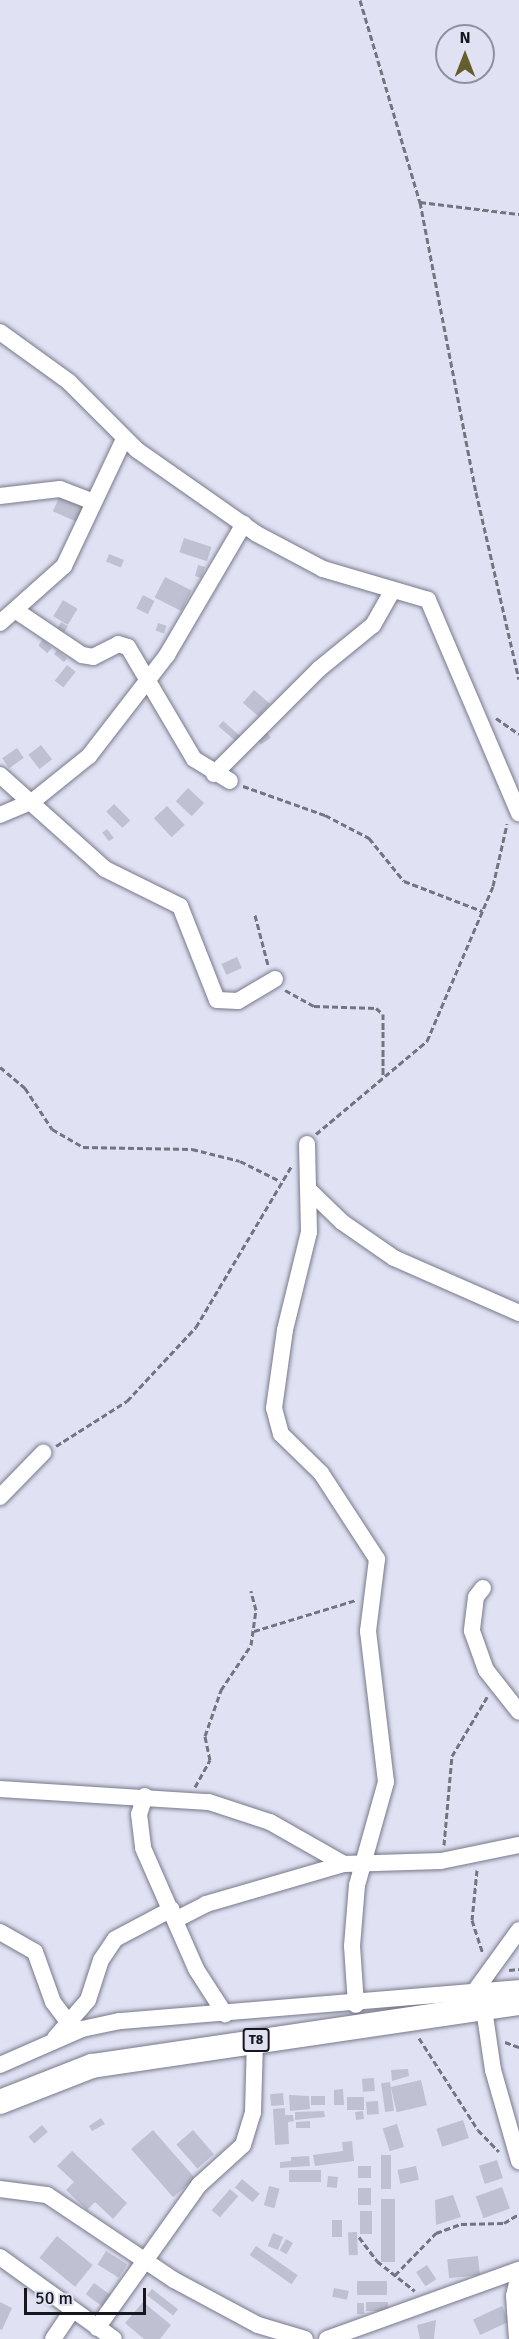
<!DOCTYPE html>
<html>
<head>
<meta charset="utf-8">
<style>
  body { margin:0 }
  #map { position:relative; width:519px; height:2339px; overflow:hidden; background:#e0e2f4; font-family:Signika,sans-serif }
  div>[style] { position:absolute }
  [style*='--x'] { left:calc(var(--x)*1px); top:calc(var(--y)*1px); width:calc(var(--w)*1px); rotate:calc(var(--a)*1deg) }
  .building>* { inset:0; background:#bfc0d2; transform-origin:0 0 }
  .path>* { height:3px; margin-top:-1.5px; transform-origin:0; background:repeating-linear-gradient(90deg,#737480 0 6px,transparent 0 9px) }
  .roads { filter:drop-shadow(0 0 2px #777989) drop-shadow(0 0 2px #777989) }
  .minor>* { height:16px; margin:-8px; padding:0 8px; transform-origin:8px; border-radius:8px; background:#fff }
  .highway>* { height:24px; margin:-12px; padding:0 12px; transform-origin:12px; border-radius:12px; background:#fff }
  span { translate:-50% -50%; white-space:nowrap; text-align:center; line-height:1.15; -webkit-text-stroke:4.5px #e0e2f4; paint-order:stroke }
  .shield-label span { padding:2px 4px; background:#e0e2f4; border:2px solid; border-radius:4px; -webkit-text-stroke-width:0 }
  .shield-label { font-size:14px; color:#16161c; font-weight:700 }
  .north { position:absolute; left:435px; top:24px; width:60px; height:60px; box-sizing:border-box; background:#e0e2f4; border:2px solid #8f909e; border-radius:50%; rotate:0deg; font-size:16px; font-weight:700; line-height:24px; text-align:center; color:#16161c }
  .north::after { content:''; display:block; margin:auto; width:21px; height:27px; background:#645e2a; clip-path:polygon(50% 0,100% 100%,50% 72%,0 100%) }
  .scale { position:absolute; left:24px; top:2288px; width:122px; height:27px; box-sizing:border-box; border:3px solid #16161c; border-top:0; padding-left:8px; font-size:18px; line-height:21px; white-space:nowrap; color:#16161c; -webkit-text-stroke:4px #e0e2f4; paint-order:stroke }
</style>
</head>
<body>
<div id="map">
  <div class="building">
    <i style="left:61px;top:493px;width:27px;height:20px;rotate:24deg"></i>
    <i style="left:184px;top:538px;width:29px;height:15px;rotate:18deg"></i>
    <i style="left:109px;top:554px;width:16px;height:8px;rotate:22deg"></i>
    <i style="clip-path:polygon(198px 565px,205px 567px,201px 578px,195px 576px)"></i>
    <i style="left:165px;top:577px;width:30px;height:23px;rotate:27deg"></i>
    <i style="left:143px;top:595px;width:13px;height:15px;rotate:27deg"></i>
    <i style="left:63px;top:600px;width:17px;height:19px;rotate:31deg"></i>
    <i style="left:61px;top:622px;width:8px;height:10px;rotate:30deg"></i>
    <i style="left:158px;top:623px;width:9px;height:8px;rotate:18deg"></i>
    <i style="left:43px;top:640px;width:12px;height:7px;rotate:42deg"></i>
    <i style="left:57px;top:650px;width:13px;height:5px;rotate:39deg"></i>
    <i style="left:67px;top:665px;width:11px;height:20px;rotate:38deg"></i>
    <i style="left:254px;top:690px;width:21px;height:17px;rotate:41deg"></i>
    <i style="left:223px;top:721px;width:23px;height:7px;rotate:41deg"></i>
    <i style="left:267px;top:732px;width:7px;height:12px;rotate:56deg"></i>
    <i style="left:41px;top:745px;width:18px;height:16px;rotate:52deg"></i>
    <i style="left:17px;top:748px;width:12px;height:18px;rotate:55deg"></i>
    <i style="left:188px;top:788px;width:22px;height:18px;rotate:43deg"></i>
    <i style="left:114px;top:804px;width:23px;height:11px;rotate:45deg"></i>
    <i style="left:167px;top:806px;width:26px;height:18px;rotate:47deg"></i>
    <i style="left:107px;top:829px;width:11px;height:6px;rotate:52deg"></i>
    <i style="left:237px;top:957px;width:12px;height:17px;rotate:66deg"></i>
    <i style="clip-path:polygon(408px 2069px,409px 2076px,392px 2081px,391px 2070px)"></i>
    <i style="left:374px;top:2078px;width:13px;height:12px;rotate:86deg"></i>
    <i style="left:421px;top:2080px;width:26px;height:31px;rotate:77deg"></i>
    <i style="left:390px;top:2082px;width:29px;height:9px;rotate:82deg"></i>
    <i style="clip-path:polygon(343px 2089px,344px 2105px,334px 2105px,334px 2090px)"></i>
    <i style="left:283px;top:2093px;width:12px;height:13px;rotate:85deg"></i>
    <i style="clip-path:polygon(289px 2095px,309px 2096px,310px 2109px,290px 2111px)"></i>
    <i style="left:311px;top:2096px;width:14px;height:9px"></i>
    <i style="left:347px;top:2097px;width:17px;height:13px"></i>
    <i style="left:378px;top:2101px;width:13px;height:12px;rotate:86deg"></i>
    <i style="clip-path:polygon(285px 2108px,285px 2115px,293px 2115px,294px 2121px,288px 2122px,289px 2144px,275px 2145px,273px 2109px)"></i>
    <i style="clip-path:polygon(324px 2111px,325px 2117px,295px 2120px,295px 2112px)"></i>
    <i style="left:363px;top:2111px;width:8px;height:8px;rotate:83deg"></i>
    <i style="clip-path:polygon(101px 2118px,105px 2124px,92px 2131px,89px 2126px)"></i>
    <i style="left:463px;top:2120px;width:19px;height:28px;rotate:72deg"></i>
    <i style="clip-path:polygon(310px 2121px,310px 2128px,296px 2128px,296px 2122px)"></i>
    <i style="left:397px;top:2124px;width:24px;height:15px;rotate:73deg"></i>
    <i style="left:42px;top:2125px;width:9px;height:18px;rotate:49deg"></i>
    <i style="left:153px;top:2130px;width:64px;height:29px;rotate:49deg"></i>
    <i style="left:193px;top:2130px;width:32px;height:22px;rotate:49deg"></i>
    <i style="clip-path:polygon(352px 2141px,354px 2161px,315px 2166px,313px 2155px,343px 2151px,342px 2142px)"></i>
    <i style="clip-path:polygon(72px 2151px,127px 2203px,113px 2219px,95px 2202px,87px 2210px,66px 2190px,74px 2182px,57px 2166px)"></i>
    <i style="left:381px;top:2155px;width:10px;height:34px"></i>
    <i style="clip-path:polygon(309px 2156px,310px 2166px,280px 2168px,280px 2162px,291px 2161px,291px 2157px)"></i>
    <i style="left:497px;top:2160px;width:19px;height:19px;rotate:72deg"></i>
    <i style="left:371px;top:2166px;width:12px;height:13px;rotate:90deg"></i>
    <i style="left:416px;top:2166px;width:14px;height:19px;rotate:78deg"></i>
    <i style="left:289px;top:2170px;width:32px;height:12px"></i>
    <i style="left:328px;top:2176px;width:10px;height:11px;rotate:6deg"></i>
    <i style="left:242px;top:2179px;width:23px;height:11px;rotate:40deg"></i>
    <i style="left:269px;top:2186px;width:11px;height:20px;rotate:15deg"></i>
    <i style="left:502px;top:2187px;width:23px;height:28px;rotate:70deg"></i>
    <i style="left:358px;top:2188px;width:13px;height:17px"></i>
    <i style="left:230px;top:2189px;width:11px;height:28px;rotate:41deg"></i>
    <i style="clip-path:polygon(453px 2195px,461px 2217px,436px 2225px,435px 2200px)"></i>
    <i style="left:381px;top:2199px;width:14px;height:63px"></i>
    <i style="left:360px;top:2211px;width:12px;height:23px"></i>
    <i style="left:332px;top:2220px;width:10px;height:17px"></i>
    <i style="left:357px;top:2232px;width:23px;height:9px;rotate:88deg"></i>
    <i style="left:273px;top:2233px;width:11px;height:14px;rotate:22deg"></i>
    <i style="left:57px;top:2236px;width:46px;height:28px;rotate:39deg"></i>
    <i style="left:286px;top:2239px;width:8px;height:13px;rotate:30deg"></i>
    <i style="left:256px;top:2246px;width:51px;height:11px;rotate:35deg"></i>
    <i style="left:106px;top:2251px;width:25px;height:16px;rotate:32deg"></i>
    <i style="left:478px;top:2256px;width:19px;height:31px;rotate:84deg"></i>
    <i style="left:427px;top:2265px;width:17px;height:13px;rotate:57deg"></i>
    <i style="left:357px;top:2281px;width:30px;height:14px"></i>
    <i style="left:94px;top:2283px;width:24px;height:14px;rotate:36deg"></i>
    <i style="left:334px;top:2288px;width:15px;height:9px;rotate:11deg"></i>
    <i style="left:152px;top:2289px;width:33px;height:8px;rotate:38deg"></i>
    <i style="clip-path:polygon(0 2302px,12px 2308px,2px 2330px,0 2329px)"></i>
    <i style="clip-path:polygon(143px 2302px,171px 2325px,160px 2339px,144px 2339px,125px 2323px)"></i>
    <i style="left:366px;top:2302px;width:22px;height:9px"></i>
    <i style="left:357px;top:2303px;width:7px;height:11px"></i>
    <i style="left:502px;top:2306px;width:17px;height:32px;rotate:65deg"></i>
    <i style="clip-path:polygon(436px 2320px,434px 2339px,420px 2339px,417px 2325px)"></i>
  </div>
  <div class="path">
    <i style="--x:360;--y:0;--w:211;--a:73.5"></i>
    <i style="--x:420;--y:202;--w:295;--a:79.1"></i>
    <i style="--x:476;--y:492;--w:192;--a:77.1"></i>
    <i style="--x:420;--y:202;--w:100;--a:6.9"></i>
    <i style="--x:496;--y:718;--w:28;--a:35"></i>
    <i style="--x:243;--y:786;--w:87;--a:19.5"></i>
    <i style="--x:325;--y:815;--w:50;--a:27.6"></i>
    <i style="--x:369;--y:838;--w:55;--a:50.9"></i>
    <i style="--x:404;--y:881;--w:84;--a:21"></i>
    <i style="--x:255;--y:915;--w:52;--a:75.4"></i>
    <i style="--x:285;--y:990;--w:33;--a:29"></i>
    <i style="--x:314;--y:1006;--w:62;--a:1.8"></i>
    <i style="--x:376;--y:1008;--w:9;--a:41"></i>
    <i style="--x:383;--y:1014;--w:61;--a:90"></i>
    <i style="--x:0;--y:1067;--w:33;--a:40"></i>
    <i style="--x:25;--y:1088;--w:49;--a:56.6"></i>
    <i style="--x:52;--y:1129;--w:36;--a:30"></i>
    <i style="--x:83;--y:1147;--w:109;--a:1.1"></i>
    <i style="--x:192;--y:1149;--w:49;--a:14"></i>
    <i style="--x:240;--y:1161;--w:45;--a:26.6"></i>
    <i style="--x:316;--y:1134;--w:145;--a:-40"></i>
    <i style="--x:427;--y:1041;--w:168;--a:-66.9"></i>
    <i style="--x:493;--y:886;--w:64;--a:-77.3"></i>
    <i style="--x:56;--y:1446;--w:84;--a:-32.4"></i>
    <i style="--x:127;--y:1401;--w:101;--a:-47"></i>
    <i style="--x:196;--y:1327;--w:188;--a:-59.3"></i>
    <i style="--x:254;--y:1631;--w:107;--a:-16.9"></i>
    <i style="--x:195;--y:1787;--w:31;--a:-61"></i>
    <i style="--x:210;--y:1760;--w:25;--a:-102"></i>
    <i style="--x:205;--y:1736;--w:49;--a:-70.8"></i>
    <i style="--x:221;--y:1690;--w:54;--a:-56.3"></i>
    <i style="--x:251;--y:1645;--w:35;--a:-82"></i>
    <i style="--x:256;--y:1610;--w:20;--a:-105"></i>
    <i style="--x:444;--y:1845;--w:89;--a:-84.9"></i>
    <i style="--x:452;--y:1756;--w:69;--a:-59.3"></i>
    <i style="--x:477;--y:1870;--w:50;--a:95.7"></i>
    <i style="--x:472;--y:1920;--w:36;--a:72"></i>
    <i style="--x:509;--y:1970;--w:10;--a:-6"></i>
    <i style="--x:419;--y:2038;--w:109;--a:57.3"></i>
    <i style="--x:478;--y:2130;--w:30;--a:46"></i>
    <i style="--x:505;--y:2042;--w:15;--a:20"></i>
    <i style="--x:359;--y:2237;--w:30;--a:53"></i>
    <i style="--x:377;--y:2261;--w:48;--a:38.3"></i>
    <i style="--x:395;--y:2275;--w:59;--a:-45.7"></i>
    <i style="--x:436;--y:2233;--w:27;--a:-20"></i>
    <i style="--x:461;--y:2224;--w:43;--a:-1.3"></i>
    <i style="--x:504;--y:2223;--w:17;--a:-31"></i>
  </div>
  <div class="roads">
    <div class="minor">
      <i style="--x:0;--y:332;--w:85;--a:35.9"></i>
      <i style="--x:69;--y:382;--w:96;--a:45"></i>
      <i style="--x:137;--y:450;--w:146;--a:35"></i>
      <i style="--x:257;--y:534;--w:75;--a:27.9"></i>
      <i style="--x:323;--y:569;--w:109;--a:16.4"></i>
      <i style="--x:428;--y:600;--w:232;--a:66.9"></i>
      <i style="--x:0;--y:496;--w:60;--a:-6.7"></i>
      <i style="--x:60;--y:489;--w:34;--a:21"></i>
      <i style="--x:15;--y:610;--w:81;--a:33.9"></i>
      <i style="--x:82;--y:655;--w:11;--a:10"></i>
      <i style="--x:93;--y:657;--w:28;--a:-27"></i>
      <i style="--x:118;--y:644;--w:10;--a:17"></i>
      <i style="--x:128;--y:647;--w:130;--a:59.5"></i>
      <i style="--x:194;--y:759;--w:42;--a:31.4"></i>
      <i style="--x:0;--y:623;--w:86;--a:-41.7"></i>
      <i style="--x:64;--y:566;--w:140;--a:-64.7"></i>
      <i style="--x:214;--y:774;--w:148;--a:-45"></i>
      <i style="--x:319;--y:669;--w:70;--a:-39.2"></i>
      <i style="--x:373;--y:625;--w:40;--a:-60.3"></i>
      <i style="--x:0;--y:775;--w:141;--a:41.8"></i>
      <i style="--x:105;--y:869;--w:84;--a:26.3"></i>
      <i style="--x:180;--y:906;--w:101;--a:68.5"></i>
      <i style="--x:217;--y:1000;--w:21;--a:3"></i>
      <i style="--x:238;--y:1001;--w:43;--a:-30.7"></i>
      <i style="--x:0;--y:815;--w:36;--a:-23"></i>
      <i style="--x:33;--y:801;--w:72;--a:-38.8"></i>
      <i style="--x:89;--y:756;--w:128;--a:-52.3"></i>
      <i style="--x:167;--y:655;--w:152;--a:-59.6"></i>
      <i style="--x:307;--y:1144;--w:88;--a:88.7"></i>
      <i style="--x:309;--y:1232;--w:101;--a:103.8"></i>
      <i style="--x:285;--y:1330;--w:79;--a:98"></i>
      <i style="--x:274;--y:1408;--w:27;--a:75"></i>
      <i style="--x:281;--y:1434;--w:56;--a:44.3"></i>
      <i style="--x:321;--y:1473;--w:103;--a:56.9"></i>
      <i style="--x:377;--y:1559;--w:73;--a:97.1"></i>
      <i style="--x:368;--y:1631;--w:152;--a:83.2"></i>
      <i style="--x:386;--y:1782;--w:107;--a:105.7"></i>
      <i style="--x:357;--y:1885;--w:61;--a:94.7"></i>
      <i style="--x:352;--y:1946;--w:59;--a:86.1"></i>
      <i style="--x:310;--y:1191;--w:45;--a:44.1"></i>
      <i style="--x:342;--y:1222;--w:63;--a:34.7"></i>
      <i style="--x:394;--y:1258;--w:137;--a:23.7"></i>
      <i style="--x:0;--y:1497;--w:62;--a:-45.7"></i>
      <i style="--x:483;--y:1588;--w:11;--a:128"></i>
      <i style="--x:476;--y:1597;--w:34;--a:97"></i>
      <i style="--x:472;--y:1631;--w:41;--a:70.3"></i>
      <i style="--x:486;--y:1670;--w:53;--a:51.8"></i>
      <i style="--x:0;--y:1789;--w:209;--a:3.6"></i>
      <i style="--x:209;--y:1802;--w:64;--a:18.2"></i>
      <i style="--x:270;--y:1822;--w:85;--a:29.6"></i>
      <i style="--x:344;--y:1864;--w:97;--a:-1.8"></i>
      <i style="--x:441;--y:1861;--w:80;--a:-11.6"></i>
      <i style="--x:145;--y:1796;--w:19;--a:108"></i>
      <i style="--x:139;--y:1814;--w:34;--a:83"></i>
      <i style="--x:143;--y:1848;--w:132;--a:66.3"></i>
      <i style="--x:196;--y:1969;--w:54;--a:57.2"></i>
      <i style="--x:177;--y:1919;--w:33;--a:-27"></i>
      <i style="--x:206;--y:1904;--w:144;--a:-16.2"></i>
      <i style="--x:0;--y:1932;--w:40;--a:29.7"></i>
      <i style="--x:35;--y:1952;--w:53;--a:70.2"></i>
      <i style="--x:53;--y:2002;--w:25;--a:53"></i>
      <i style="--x:472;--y:1995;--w:80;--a:-54.1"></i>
      <i style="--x:484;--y:2009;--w:62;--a:81.6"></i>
      <i style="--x:493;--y:2070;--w:95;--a:74.1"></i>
      <i style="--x:55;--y:2038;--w:50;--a:-49"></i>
      <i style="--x:88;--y:2000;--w:42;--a:-72"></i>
      <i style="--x:101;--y:1960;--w:25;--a:-56"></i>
      <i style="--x:115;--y:1939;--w:64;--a:-27.8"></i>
      <i style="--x:0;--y:2065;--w:90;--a:-23.7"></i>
      <i style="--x:82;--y:2029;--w:39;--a:-12"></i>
      <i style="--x:120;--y:2021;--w:400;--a:-4.7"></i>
      <i style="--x:0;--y:2189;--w:47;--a:7.3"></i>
      <i style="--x:47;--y:2195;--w:153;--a:33.8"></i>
      <i style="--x:174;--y:2280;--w:95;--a:28.2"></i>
      <i style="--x:258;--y:2325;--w:49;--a:16.6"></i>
      <i style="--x:0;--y:2257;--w:140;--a:35.7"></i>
      <i style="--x:97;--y:2328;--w:176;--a:-54.5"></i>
      <i style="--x:199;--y:2185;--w:59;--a:-42.3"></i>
      <i style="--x:243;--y:2145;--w:34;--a:-73"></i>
      <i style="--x:253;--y:2112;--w:71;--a:-88.4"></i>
      <i style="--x:53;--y:2339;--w:34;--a:-56"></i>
      <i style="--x:327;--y:2339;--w:204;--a:-19.8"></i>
      <i style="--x:517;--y:2339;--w:43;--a:-94"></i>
      <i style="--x:514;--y:2296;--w:23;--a:-77"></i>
    </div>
    <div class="highway">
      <i style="--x:0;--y:2102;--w:99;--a:-21.4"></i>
      <i style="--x:92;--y:2066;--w:432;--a:-8.4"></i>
    </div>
  </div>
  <div class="shield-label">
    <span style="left:256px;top:2040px">T8</span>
  </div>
  <div class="north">N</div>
  <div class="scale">50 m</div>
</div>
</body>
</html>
